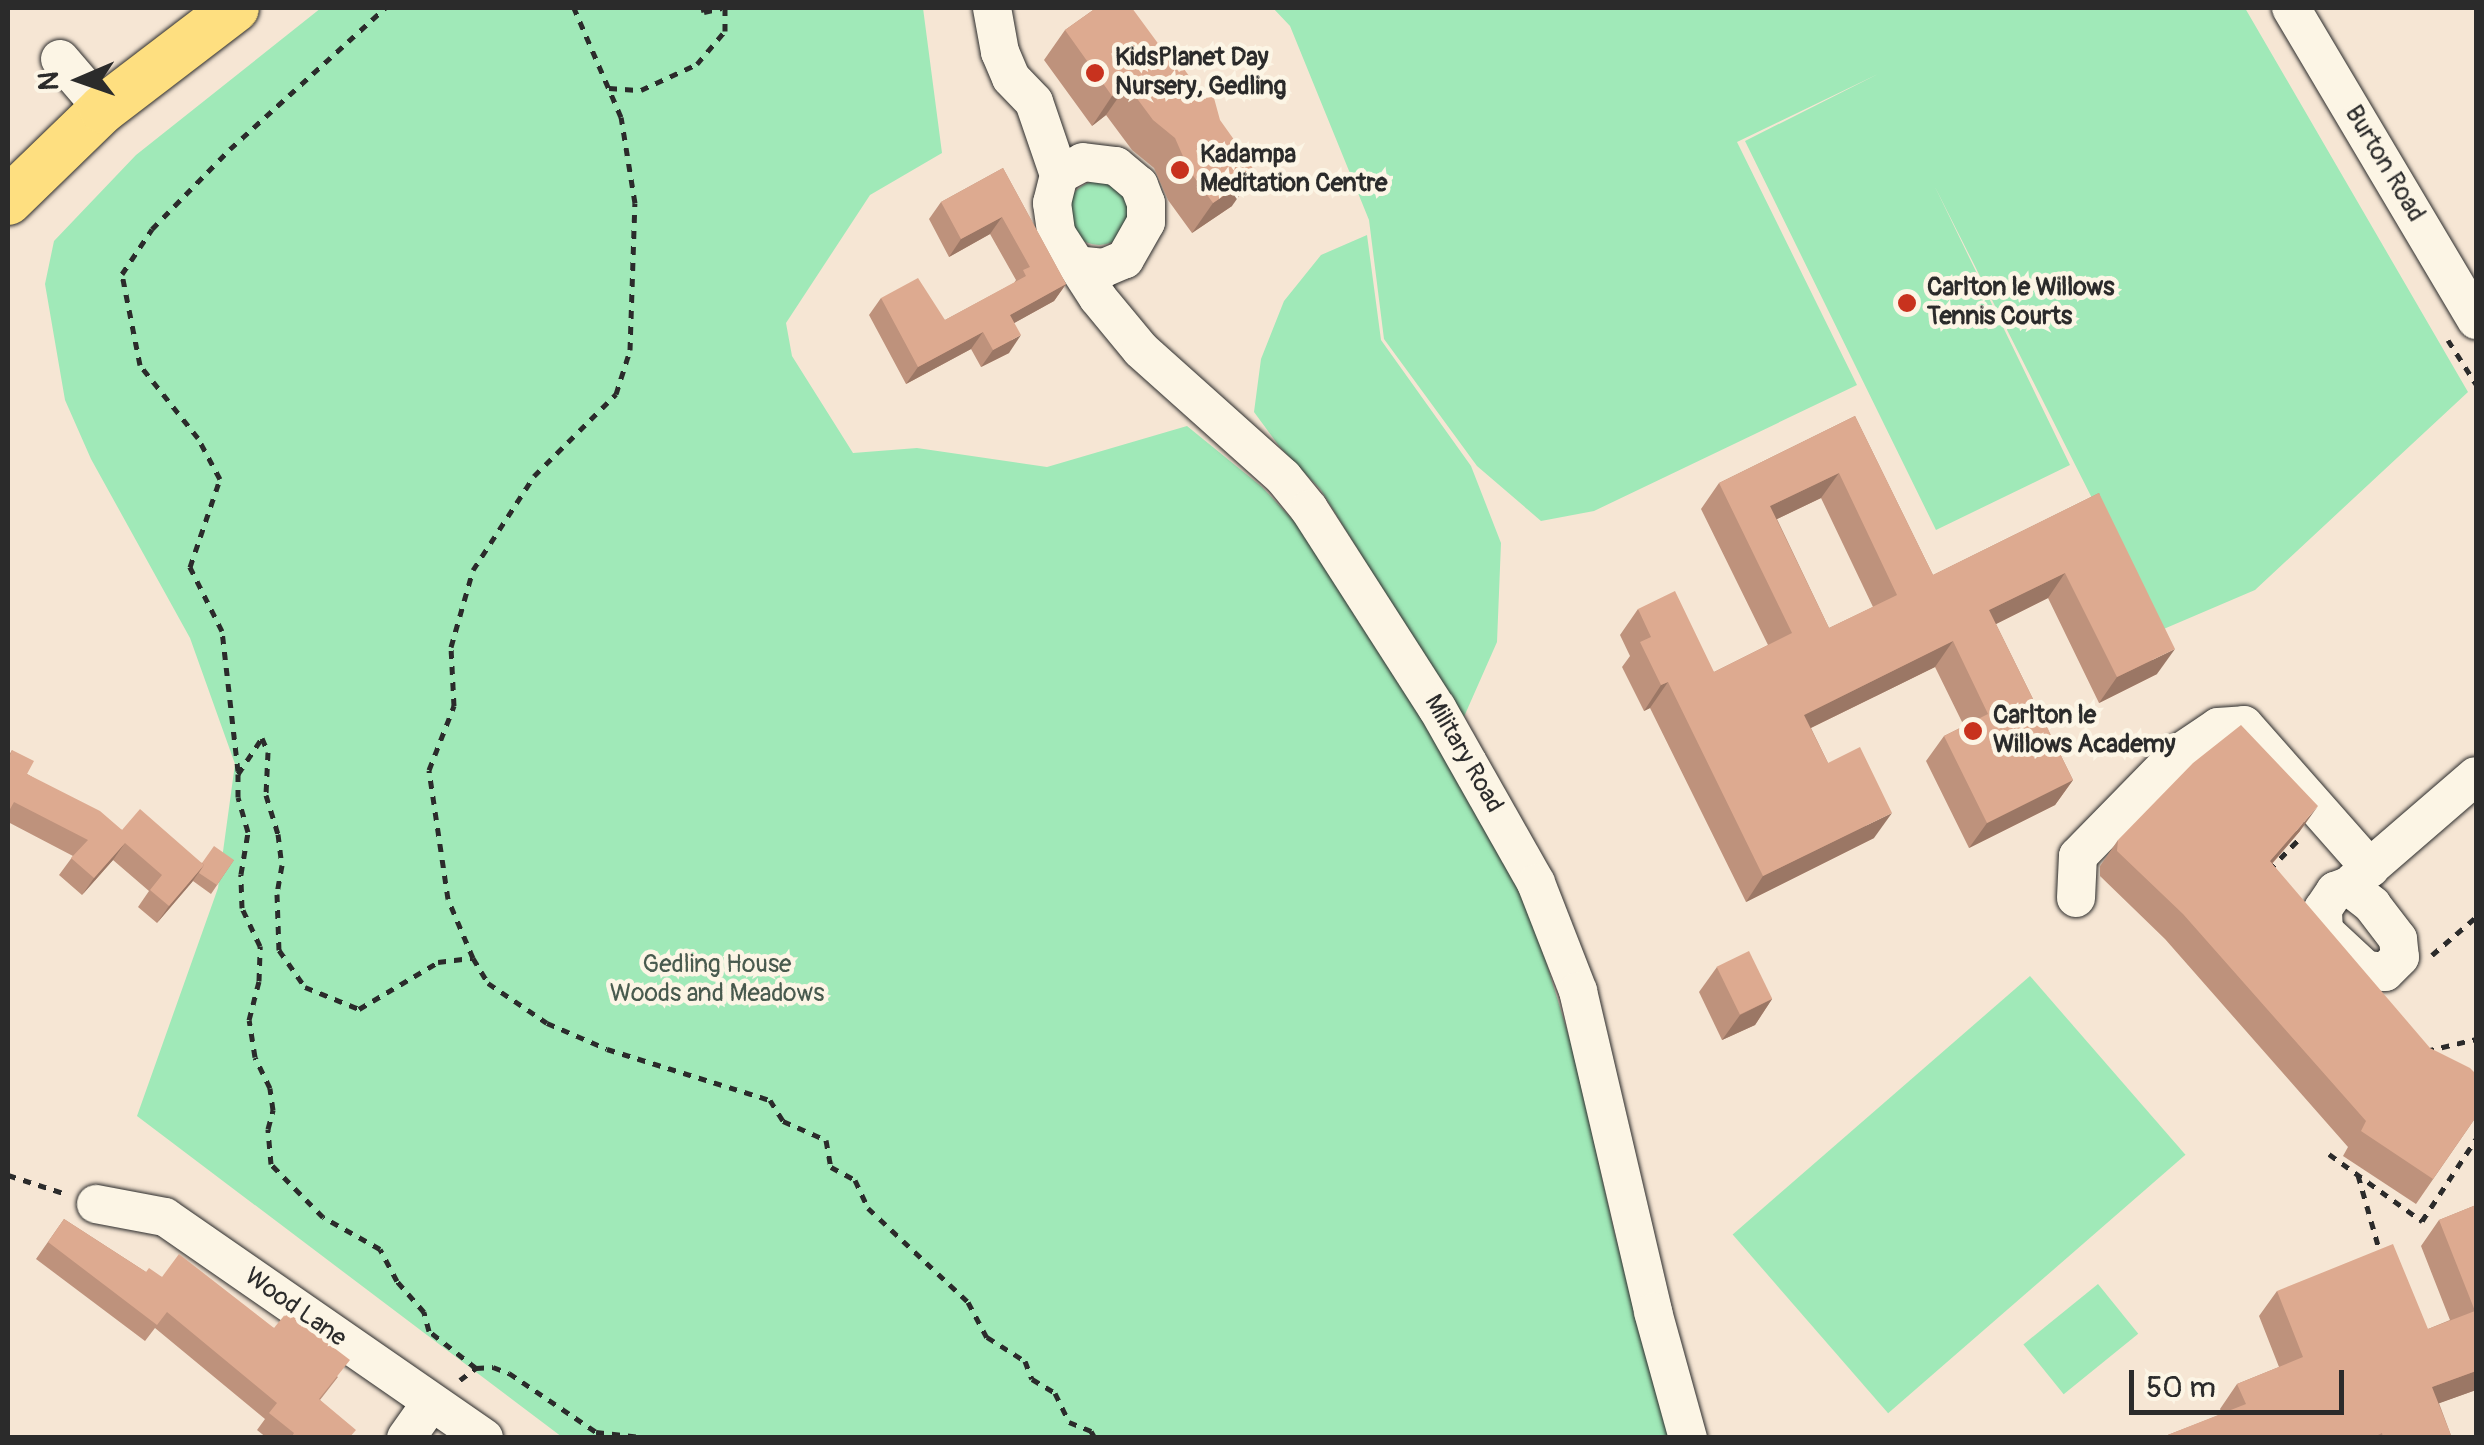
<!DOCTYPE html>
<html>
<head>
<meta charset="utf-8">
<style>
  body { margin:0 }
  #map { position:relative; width:2484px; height:1445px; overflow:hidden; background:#f6e6d4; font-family:Pangolin,sans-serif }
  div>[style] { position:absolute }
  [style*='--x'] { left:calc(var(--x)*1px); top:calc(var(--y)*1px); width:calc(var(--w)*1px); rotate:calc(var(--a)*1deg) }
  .green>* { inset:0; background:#a0e9b8; transform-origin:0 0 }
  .round { border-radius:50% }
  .path>* { height:5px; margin-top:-2.5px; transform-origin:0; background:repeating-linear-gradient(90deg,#2b2b2b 0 8px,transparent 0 16px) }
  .roads { filter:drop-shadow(0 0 2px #2b2b2b) drop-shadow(0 0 2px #2b2b2b) }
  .minor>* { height:38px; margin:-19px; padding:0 19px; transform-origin:19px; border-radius:19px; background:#fcf5e5 }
  .major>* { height:48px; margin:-24px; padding:0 24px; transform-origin:24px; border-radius:24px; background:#fedf80 }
  .wall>* { inset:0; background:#be927c }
  .shaded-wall>* { inset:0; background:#9b7765 }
  .building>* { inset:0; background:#ddaa90; transform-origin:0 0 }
  .dots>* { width:28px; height:28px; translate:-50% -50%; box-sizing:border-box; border:5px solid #fcf5e5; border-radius:50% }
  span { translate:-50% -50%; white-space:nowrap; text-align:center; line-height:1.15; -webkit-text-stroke:9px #fcf5e5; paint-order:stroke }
  .poi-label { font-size:25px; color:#2b2b2b; font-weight:700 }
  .left { translate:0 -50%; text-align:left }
  .street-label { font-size:25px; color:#2b2b2b }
  .park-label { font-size:25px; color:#485a4e }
  .frame { position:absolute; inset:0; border:10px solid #2b2b2b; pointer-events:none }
  .north { position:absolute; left:30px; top:30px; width:100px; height:100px; -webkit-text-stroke:8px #fcf5e5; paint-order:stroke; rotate:268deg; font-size:28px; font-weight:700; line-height:40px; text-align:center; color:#2b2b2b }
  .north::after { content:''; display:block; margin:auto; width:35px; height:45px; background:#2b2b2b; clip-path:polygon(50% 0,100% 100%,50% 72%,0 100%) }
  .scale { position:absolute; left:2129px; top:1370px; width:215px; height:45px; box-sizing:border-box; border:5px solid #2b2b2b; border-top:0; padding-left:12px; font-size:30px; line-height:35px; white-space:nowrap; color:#2b2b2b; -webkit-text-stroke:8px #fcf5e5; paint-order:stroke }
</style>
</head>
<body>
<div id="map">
  <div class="green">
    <i style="clip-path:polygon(321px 8px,923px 8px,942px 153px,870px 195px,786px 323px,792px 356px,853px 453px,917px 448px,1047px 467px,1187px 426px,1262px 487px,1302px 530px,1486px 819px,1536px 929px,1573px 1050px,1615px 1235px,1670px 1437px,562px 1437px,137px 1116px,218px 888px,235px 764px,190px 638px,91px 459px,65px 400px,45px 284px,54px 241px,136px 155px)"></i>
    <i style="clip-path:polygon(1273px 8px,2245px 8px,2468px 392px,2255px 590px,2159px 631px,1935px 187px,2070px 465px,1936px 530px,1745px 141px,1878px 74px,1737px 142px,1857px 385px,1594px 511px,1541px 521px,1477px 466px,1384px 339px,1369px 220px,1290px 26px)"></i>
    <i class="round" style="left:1067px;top:181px;width:64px;height:64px"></i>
    <i style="clip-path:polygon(1367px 235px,1381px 340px,1471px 466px,1501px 543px,1497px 642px,1463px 719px,1321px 490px,1279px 446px,1254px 412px,1261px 359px,1284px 301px,1321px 255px)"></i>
    <i style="left:2030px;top:976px;width:237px;height:394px;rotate:49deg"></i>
    <i style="left:2098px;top:1284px;width:64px;height:96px;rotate:51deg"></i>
  </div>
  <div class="path">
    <i style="--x:703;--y:8;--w:4;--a:76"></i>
    <i style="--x:704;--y:12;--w:18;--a:-13"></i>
    <i style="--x:609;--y:88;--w:32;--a:4"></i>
    <i style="--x:641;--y:90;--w:62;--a:-24.9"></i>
    <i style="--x:697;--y:64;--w:43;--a:-49.7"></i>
    <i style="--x:725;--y:31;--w:23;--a:-90"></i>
    <i style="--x:2448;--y:340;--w:52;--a:57.5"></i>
    <i style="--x:238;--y:771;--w:141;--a:-96.5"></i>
    <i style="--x:222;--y:631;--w:72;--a:-116.6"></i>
    <i style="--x:190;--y:567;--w:93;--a:-71.2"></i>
    <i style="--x:220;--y:479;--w:47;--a:-118.2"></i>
    <i style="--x:198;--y:438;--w:93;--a:-128.5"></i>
    <i style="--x:140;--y:365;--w:93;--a:-101.2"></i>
    <i style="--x:122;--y:274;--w:54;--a:-56.3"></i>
    <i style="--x:152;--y:229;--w:112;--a:-45.7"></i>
    <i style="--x:230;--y:149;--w:210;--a:-42.3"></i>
    <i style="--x:2269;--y:870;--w:45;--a:-45.9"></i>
    <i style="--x:2432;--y:955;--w:58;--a:-40.8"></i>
    <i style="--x:473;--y:958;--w:64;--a:-113"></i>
    <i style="--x:448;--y:899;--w:130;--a:-98.4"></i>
    <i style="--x:429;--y:770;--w:69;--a:-68.7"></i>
    <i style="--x:454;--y:706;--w:59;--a:-92.9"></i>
    <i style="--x:451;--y:647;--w:80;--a:-74.1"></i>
    <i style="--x:473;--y:570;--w:112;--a:-57"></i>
    <i style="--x:534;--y:476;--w:116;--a:-45"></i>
    <i style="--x:616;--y:394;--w:46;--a:-72.3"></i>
    <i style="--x:630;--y:350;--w:147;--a:-88.1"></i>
    <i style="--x:635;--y:203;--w:87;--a:-99.2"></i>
    <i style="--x:621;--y:117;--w:119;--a:-113.3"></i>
    <i style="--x:2426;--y:1051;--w:51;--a:-13.5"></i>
    <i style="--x:2329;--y:1154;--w:115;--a:35.8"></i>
    <i style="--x:2422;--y:1221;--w:98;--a:-56.6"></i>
    <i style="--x:8;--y:1175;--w:61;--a:18.1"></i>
    <i style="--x:2358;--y:1175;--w:84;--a:74.1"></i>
    <i style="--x:476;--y:1368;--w:60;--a:-141.8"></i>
    <i style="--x:429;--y:1331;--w:20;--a:-105"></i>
    <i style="--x:424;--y:1312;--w:41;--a:-131.1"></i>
    <i style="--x:397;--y:1281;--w:36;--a:-118"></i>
    <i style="--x:380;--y:1249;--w:65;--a:-150.7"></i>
    <i style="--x:323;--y:1217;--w:74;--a:-134.5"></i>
    <i style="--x:271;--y:1164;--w:35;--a:-95"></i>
    <i style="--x:268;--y:1129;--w:20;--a:-75"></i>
    <i style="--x:273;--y:1110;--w:22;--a:-98"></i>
    <i style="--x:270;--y:1088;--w:34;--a:-116"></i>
    <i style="--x:255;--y:1057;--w:37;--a:-99"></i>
    <i style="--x:249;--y:1020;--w:40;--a:-75.6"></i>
    <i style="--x:259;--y:981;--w:35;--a:-88"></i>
    <i style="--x:260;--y:946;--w:42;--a:-115.3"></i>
    <i style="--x:242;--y:908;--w:34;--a:-92"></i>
    <i style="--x:241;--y:874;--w:43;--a:-80.5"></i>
    <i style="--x:248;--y:832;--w:36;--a:-106"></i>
    <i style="--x:238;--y:797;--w:23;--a:-90"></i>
    <i style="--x:238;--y:774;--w:43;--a:-56.3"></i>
    <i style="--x:262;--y:738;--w:15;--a:67"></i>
    <i style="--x:268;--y:752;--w:43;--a:92.7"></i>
    <i style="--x:266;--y:795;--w:41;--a:72.9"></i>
    <i style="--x:278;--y:834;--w:31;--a:83"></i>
    <i style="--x:282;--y:865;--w:29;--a:100"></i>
    <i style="--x:277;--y:894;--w:56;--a:88"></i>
    <i style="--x:279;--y:950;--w:45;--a:54.9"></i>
    <i style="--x:305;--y:987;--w:58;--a:22.2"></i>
    <i style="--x:359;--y:1009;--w:92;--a:-30.7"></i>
    <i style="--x:438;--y:962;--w:35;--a:-7"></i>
    <i style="--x:473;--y:958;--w:29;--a:59"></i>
    <i style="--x:488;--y:983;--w:71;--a:34.1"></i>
    <i style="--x:547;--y:1023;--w:65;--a:23.4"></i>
    <i style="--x:607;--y:1049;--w:171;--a:17.4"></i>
    <i style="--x:770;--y:1100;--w:25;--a:58"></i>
    <i style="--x:783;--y:1121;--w:47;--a:23.8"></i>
    <i style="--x:826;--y:1140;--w:27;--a:80"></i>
    <i style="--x:831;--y:1167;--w:27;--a:28"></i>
    <i style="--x:855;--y:1180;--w:31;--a:65"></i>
    <i style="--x:868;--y:1208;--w:137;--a:43.2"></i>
    <i style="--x:968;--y:1302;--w:40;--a:62"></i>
    <i style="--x:987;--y:1337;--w:45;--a:32.3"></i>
    <i style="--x:1025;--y:1361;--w:19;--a:69"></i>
    <i style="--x:1032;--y:1379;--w:27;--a:31"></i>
    <i style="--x:1055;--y:1393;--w:32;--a:64"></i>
    <i style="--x:1069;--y:1422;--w:24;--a:22"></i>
    <i style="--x:1091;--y:1431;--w:8;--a:60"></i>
    <i style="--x:460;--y:1380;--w:20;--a:-37"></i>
    <i style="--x:476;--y:1368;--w:17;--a:-3"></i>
    <i style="--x:493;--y:1367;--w:17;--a:21"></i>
    <i style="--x:509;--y:1373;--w:105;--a:34.1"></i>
    <i style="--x:596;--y:1432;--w:54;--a:6.3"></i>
  </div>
  <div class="roads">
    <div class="minor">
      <i style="--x:992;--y:8;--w:45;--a:79.7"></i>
      <i style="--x:1000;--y:52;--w:28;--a:67"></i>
      <i style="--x:1011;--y:78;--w:33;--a:46"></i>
      <i style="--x:1034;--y:102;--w:77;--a:71.1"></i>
      <i style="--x:1059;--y:175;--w:29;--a:104"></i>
      <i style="--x:1052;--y:203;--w:30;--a:82"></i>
      <i style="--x:1056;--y:233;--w:77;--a:57.1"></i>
      <i style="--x:1098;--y:298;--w:67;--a:50.4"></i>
      <i style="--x:1141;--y:350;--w:191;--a:41.8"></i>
      <i style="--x:1283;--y:477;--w:41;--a:50.9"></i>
      <i style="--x:1309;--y:509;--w:237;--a:57.3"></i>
      <i style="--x:1437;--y:708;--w:201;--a:60.5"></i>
      <i style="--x:1536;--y:883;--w:116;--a:68.7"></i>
      <i style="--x:1578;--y:991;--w:330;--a:76.8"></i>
      <i style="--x:1653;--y:1312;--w:131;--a:74.5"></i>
      <i style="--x:2291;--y:8;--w:363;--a:59.3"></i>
      <i style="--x:60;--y:59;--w:66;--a:49.3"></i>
      <i style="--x:1059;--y:175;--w:27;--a:-28"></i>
      <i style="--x:1083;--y:162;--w:33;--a:7"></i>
      <i style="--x:1116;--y:166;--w:30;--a:40"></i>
      <i style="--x:1139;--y:185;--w:19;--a:69"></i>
      <i style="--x:1146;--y:203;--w:19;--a:90"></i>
      <i style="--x:1146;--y:222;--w:43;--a:119.6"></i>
      <i style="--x:1125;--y:259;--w:23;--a:157"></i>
      <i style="--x:1104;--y:268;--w:27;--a:-174"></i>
      <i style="--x:2353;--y:882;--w:162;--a:-40.8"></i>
      <i style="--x:2348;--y:886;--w:31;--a:38"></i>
      <i style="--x:2372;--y:905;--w:43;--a:52.6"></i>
      <i style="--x:2398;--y:939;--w:18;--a:84"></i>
      <i style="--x:2400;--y:957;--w:21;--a:135"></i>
      <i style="--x:2385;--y:972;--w:19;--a:-174"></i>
      <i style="--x:2366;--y:970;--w:57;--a:-137.1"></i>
      <i style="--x:2324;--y:931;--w:22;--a:-93"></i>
      <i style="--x:2323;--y:909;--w:22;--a:-56"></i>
      <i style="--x:2335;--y:891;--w:14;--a:-21"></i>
      <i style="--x:2076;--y:898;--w:42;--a:-87.3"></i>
      <i style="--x:2078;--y:856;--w:143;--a:-45.6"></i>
      <i style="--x:2178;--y:754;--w:48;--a:-34"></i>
      <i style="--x:2218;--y:727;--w:26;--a:-4"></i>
      <i style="--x:2244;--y:725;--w:191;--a:48.6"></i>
      <i style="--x:96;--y:1204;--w:70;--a:10.7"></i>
      <i style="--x:165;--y:1217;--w:388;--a:34.7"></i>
      <i style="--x:406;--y:1438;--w:42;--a:-54.8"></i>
    </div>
    <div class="major">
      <i style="--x:8;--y:201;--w:132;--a:-44.1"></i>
      <i style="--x:103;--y:109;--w:166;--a:-37.4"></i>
    </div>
  </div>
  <div class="wall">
    <i style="clip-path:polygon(1096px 8px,1232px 206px,1192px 233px,1168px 200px,1154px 168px,1132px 150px,1106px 115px,1092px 126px,1044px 60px,1065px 30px)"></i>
    <i style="clip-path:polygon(1003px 168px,1066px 284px,1054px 301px,1014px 323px,1009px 353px,981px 367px,971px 349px,906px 384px,869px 315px,881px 298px,945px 320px,1014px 283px,1016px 280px,990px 234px,949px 257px,929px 219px,941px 202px)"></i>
    <i style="clip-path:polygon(evenodd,1855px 416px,1933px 575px,2099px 493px,2157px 674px,2099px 703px,2048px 598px,1996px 624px,2073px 780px,2055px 805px,1969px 848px,1926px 761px,1944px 736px,1964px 726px,1935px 667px,1811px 728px,1828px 763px,1874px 838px,1746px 902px,1650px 708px,1644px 711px,1622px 667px,1630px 656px,1620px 635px,1638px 609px,1714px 672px,1768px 645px,1701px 509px,1719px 483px,1855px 416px,1821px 498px,1873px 607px,1829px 628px,1777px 519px,1821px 498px)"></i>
    <i style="clip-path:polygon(12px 750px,27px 774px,122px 830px,202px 863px,234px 860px,211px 894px,193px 881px,157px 923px,138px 907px,149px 891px,113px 860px,82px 895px,59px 875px,73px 856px,8px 822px,8px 757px)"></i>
    <i style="clip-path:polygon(2300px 831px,2272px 864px,2476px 1117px,2416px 1204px,2343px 1156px,2348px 1147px,2165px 939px,2100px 876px,2100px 866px,2118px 840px)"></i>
    <i style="clip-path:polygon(1717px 967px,1772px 999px,1755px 1025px,1722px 1040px,1699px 992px)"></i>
    <i style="clip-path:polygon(2476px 1205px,2476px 1390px,2439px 1403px,2452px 1438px,2160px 1438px,2222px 1414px,2220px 1409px,2237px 1384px,2279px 1367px,2259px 1316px,2277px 1291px,2428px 1329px,2450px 1320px,2421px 1246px,2439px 1220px)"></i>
    <i style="clip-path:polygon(64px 1219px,146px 1272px,162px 1277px,274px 1328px,338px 1377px,320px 1400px,350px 1438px,267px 1438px,257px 1430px,265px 1419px,155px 1328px,145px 1341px,36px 1259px)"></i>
  </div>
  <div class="shaded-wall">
    <i style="clip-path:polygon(1127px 85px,1106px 115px,1092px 126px,1112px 96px)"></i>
    <i style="clip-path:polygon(1253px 176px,1232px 206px,1192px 233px,1213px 203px)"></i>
    <i style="clip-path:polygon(1002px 217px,990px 234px,949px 257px,961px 239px)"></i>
    <i style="clip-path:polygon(1066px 284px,1054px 301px,998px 332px,1010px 315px)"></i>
    <i style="clip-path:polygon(983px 332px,971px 349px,906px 384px,918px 367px)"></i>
    <i style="clip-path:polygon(1021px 335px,1009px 353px,981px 367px,993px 350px)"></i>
    <i style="clip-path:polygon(1839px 473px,1821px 498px,1752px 531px,1770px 506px)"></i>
    <i style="clip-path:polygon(2065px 573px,2048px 598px,1972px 636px,1989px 610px)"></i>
    <i style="clip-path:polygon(1953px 641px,1935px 667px,1786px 740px,1804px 715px)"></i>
    <i style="clip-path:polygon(2175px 649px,2157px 674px,2099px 703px,2117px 677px)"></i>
    <i style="clip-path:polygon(1668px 682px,1650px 708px,1644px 711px,1661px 685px)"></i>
    <i style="clip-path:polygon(2073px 780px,2055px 805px,1969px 848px,1987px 823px)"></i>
    <i style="clip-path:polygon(2318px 806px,2300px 831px,2252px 886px,2270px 861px)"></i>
    <i style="clip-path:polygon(1892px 813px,1874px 838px,1746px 902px,1763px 876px)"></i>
    <i style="clip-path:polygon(125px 843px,113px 860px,82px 895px,94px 878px)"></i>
    <i style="clip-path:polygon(204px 865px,192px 882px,157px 923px,169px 906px)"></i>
    <i style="clip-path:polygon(1772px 999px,1755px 1025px,1722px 1040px,1740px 1015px)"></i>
    <i style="clip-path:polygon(2476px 1371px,2476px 1390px,2415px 1412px,2432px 1387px)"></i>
  </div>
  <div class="building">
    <i style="clip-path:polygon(1096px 8px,1132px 8px,1179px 72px,1184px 69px,1202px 94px,1214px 98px,1220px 120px,1252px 165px,1253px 176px,1213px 203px,1189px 170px,1175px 138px,1153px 120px,1127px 85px,1112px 96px,1065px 30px)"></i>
    <i style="clip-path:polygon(1003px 168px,1066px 284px,1010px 315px,1021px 335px,993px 350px,983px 332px,918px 367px,881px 298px,918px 278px,945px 320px,1026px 276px,1023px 270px,1030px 267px,1002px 217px,961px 239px,941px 202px)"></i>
    <i style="clip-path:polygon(evenodd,1855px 416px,1933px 575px,2099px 493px,2175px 649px,2117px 677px,2065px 573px,1989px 610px,2073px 780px,1987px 823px,1944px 736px,1988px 714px,1953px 641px,1804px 715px,1828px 763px,1860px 747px,1892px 813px,1763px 876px,1668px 682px,1661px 685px,1640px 642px,1651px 637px,1638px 609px,1675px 591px,1714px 672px,1792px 633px,1719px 483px,1855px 416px,1839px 473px,1897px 595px,1829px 628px,1770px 506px,1839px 473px)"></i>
    <i style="clip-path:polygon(2241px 725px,2318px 806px,2270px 861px,2430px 1048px,2470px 1068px,2476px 1074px,2476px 1117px,2433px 1179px,2361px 1131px,2366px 1121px,2183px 914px,2117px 851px,2118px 840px,2193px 763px)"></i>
    <i style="clip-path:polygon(12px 750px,34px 761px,27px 774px,100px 811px,122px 830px,140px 809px,204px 865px,169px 906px,150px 890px,162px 875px,125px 843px,94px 878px,71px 858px,88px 840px,14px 802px,9px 811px,8px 810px,8px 760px)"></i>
    <i style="clip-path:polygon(214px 846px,234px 860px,217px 885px,199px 873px,204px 865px,202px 863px)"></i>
    <i style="left:1749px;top:951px;width:53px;height:36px;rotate:64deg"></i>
    <i style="clip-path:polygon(2476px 1205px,2476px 1371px,2432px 1387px,2452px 1438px,2383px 1438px,2382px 1433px,2372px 1438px,2160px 1438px,2246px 1404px,2237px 1384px,2303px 1357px,2277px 1291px,2393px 1244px,2428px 1329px,2475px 1311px,2439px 1220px)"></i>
    <i style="clip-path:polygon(64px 1219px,146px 1272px,149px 1268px,162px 1277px,179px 1254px,274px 1328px,287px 1312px,350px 1360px,319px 1399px,356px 1430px,349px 1438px,291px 1438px,294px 1433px,269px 1413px,277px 1403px,167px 1312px,157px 1325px,48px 1242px)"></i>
  </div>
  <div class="dots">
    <i style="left:1095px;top:73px;background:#c8321e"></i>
    <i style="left:1180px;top:170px;background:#c8321e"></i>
    <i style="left:1907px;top:303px;background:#c8321e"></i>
    <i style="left:1973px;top:731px;background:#c8321e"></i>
  </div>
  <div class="poi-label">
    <span class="left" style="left:1115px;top:73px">KidsPlanet Day<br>Nursery, Gedling</span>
    <span class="left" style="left:1200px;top:170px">Kadampa<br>Meditation Centre</span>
    <span class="left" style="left:1927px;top:303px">Carlton le Willows<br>Tennis Courts</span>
    <span class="left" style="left:1993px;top:731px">Carlton le<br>Willows Academy</span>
  </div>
  <div class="street-label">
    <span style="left:2384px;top:164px;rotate:59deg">Burton Road</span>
    <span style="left:1463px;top:754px;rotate:60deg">Military Road</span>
    <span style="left:295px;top:1308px;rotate:35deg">Wood Lane</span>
  </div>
  <div class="park-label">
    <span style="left:717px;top:980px">Gedling House<br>Woods and Meadows</span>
  </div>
  <div class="frame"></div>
  <div class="north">N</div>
  <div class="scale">50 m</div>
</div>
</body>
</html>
